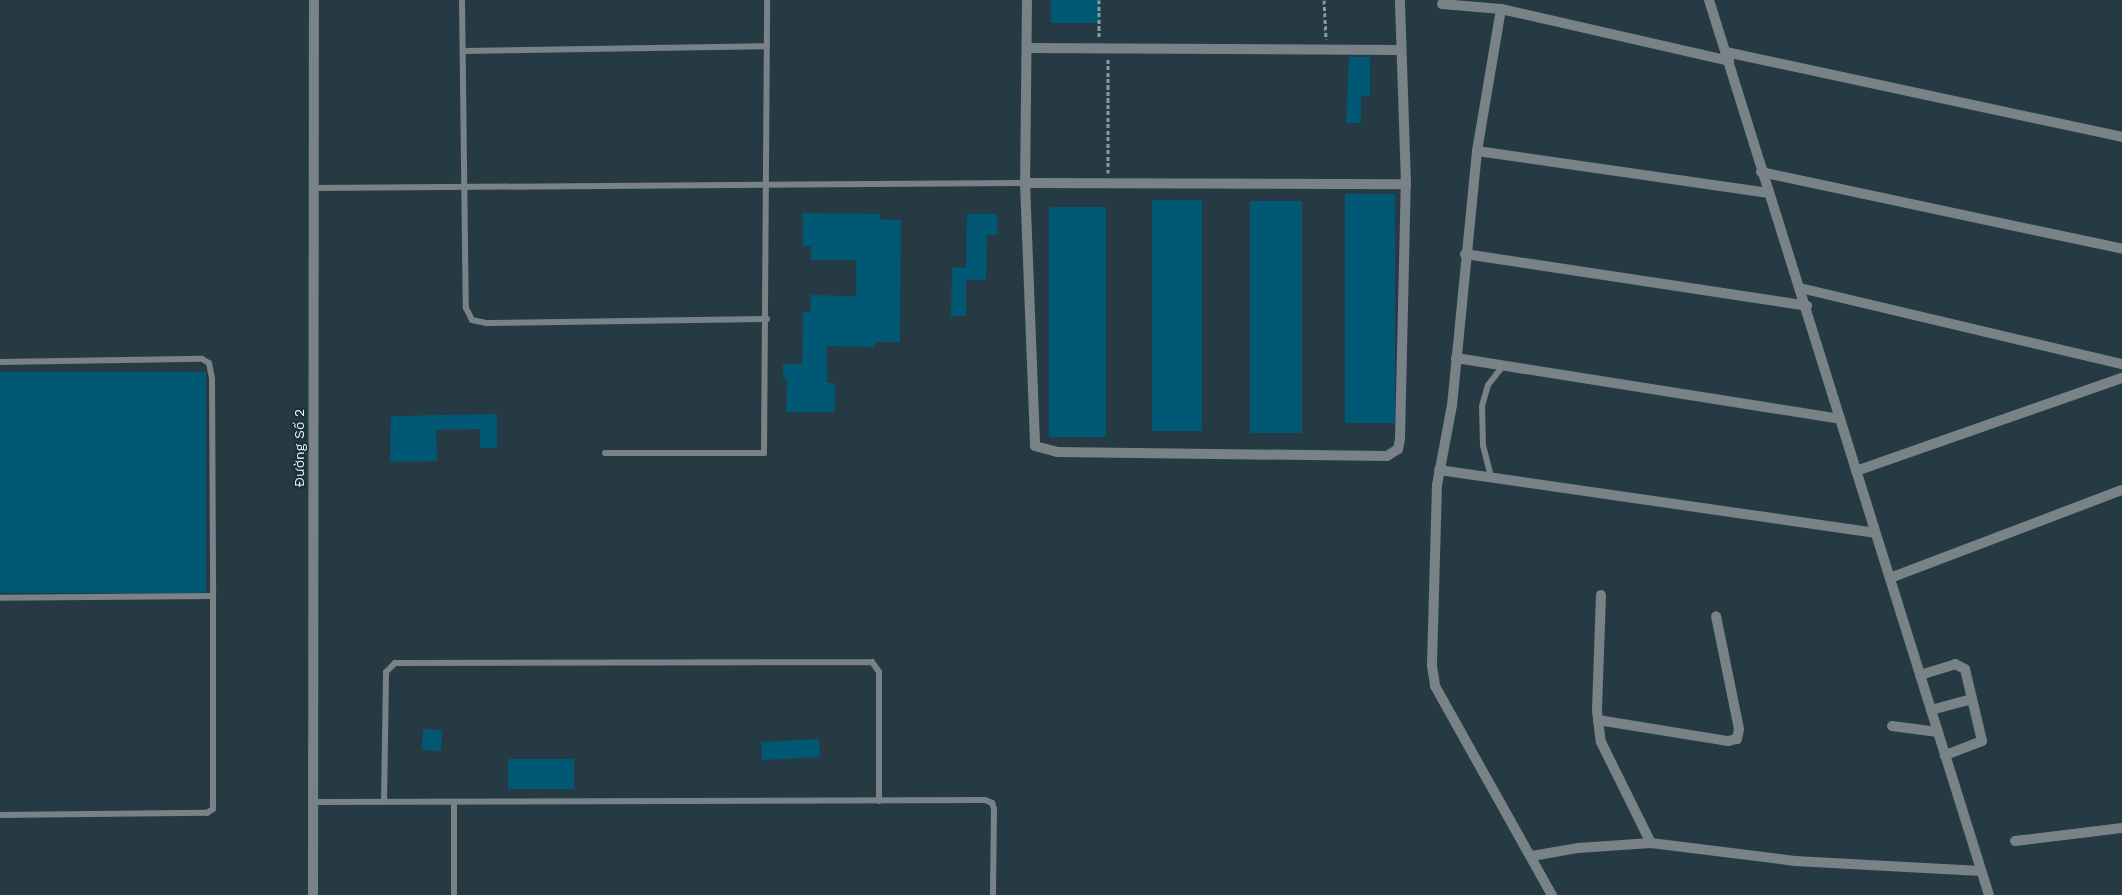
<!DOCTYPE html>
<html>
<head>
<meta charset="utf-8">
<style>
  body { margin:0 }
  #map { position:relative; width:2122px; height:895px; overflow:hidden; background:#263a43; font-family:"Work Sans",sans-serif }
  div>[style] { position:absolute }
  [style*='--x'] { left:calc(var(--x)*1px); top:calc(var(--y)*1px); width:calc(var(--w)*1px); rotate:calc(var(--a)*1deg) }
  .building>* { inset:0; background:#015874; transform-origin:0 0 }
  .path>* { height:3px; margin-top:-1.5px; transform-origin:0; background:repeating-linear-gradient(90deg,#8b9ba3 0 4px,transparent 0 6.5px) }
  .lane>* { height:6px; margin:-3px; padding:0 3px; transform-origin:3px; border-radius:3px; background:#788287 }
  .street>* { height:10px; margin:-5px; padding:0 5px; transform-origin:5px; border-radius:5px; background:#788287 }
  span { translate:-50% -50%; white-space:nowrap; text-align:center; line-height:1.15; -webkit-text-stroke:4px #1c3039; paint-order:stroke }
  .street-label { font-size:14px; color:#e7f3f9 }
</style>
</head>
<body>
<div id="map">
  <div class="building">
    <i style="left:1051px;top:0;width:49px;height:23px"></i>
    <i style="clip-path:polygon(1349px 57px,1370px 57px,1370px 96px,1361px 96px,1361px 123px,1346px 123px)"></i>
    <i style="left:1345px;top:194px;width:50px;height:229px"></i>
    <i style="left:1152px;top:200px;width:50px;height:231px"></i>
    <i style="left:1250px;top:201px;width:52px;height:232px"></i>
    <i style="left:1106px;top:207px;width:230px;height:57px;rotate:90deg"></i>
    <i style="clip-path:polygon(803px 213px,881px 214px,880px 219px,901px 220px,900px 342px,875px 342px,874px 347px,827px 346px,827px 383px,835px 383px,835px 412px,786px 412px,787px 379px,783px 379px,783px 364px,802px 364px,803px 312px,810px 312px,811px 295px,856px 296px,856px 260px,811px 260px,811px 246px,803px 246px)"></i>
    <i style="clip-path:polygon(967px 214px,997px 214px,997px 235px,987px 235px,986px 280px,966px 280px,966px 316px,951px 316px,952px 267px,966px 268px)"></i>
    <i style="left:0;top:372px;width:206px;height:221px"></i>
    <i style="clip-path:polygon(497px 414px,497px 448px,480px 448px,480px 429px,436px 430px,437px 461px,390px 462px,391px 416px)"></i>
    <i style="left:423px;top:729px;width:19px;height:21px;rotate:3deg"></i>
    <i style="left:819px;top:739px;width:18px;height:58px;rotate:87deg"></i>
    <i style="left:508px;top:759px;width:66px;height:30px"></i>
  </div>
  <div class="path">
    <i style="--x:1099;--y:0;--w:37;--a:90"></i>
    <i style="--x:1324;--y:0;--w:39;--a:87"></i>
    <i style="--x:1108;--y:59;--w:114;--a:90"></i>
  </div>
  <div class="lane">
    <i style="--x:462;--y:0;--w:308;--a:89.3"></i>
    <i style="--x:466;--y:308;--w:13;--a:63"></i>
    <i style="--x:472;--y:320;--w:14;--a:12"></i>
    <i style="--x:486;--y:323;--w:281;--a:-0.8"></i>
    <i style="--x:463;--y:51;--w:304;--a:-0.9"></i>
    <i style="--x:313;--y:188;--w:712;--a:-0.4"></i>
    <i style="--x:0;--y:362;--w:202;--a:-0.9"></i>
    <i style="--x:202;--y:359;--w:8;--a:30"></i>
    <i style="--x:209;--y:363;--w:16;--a:79"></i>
    <i style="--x:212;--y:379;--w:217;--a:89.7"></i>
    <i style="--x:213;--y:596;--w:213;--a:179.5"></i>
    <i style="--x:605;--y:453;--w:159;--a:0"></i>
    <i style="--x:764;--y:453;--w:453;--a:-89.6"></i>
    <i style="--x:1491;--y:477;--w:32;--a:-104"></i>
    <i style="--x:1483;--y:446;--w:40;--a:-91.4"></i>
    <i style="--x:1482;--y:406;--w:22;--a:-74"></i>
    <i style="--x:1488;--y:385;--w:24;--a:-52"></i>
    <i style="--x:313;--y:802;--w:672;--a:-0.17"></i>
    <i style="--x:985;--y:800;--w:8;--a:23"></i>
    <i style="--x:992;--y:803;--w:6;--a:72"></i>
    <i style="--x:994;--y:809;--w:86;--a:90.7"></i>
    <i style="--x:384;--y:802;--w:130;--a:-89.1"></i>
    <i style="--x:386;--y:672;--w:13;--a:-45"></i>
    <i style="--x:395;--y:663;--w:477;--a:-0.1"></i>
    <i style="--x:872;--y:662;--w:12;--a:55"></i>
    <i style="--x:879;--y:672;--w:129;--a:90"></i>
    <i style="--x:454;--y:802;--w:93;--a:90"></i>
    <i style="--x:0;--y:815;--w:207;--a:-0.6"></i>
    <i style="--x:207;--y:813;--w:7;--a:-34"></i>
    <i style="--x:213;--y:809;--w:213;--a:-90"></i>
  </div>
  <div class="street">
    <i style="--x:1027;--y:0;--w:183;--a:90.6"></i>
    <i style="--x:1025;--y:183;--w:263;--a:87.8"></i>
    <i style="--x:1035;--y:446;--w:23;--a:15"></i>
    <i style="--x:1057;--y:452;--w:330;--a:0.7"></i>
    <i style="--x:1387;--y:456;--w:13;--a:-32"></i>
    <i style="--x:1398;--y:449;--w:10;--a:-79"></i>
    <i style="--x:1400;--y:439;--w:255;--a:-88.7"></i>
    <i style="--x:1406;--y:184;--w:184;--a:-91.9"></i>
    <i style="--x:1709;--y:0;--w:938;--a:72.63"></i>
    <i style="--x:1442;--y:4;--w:59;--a:4.8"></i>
    <i style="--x:1501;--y:9;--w:234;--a:12.8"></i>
    <i style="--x:1501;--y:9;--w:144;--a:99.6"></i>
    <i style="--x:1477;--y:151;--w:255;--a:95.6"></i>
    <i style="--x:1452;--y:405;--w:81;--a:100.6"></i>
    <i style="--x:1437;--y:485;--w:181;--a:91.6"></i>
    <i style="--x:1432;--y:666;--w:20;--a:81"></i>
    <i style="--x:1435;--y:686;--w:240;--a:60.8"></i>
    <i style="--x:1027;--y:48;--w:374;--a:0.3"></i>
    <i style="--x:1726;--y:52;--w:405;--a:12.1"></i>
    <i style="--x:1477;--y:151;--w:293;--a:8.2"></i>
    <i style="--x:1761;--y:172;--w:369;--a:12"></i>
    <i style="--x:1025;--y:183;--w:381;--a:0.2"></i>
    <i style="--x:1465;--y:254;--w:346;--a:8.6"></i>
    <i style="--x:1800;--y:288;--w:331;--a:13.3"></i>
    <i style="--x:1456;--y:358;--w:389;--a:9"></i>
    <i style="--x:1439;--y:470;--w:440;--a:8.2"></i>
    <i style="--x:1856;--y:471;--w:282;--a:-19.3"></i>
    <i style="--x:1890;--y:578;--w:248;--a:-20.8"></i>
    <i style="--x:1601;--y:595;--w:116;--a:92"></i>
    <i style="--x:1597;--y:711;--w:31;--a:83"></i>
    <i style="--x:1601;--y:742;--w:113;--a:63.7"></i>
    <i style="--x:1920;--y:675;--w:37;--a:-17"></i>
    <i style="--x:1955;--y:664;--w:11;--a:27"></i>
    <i style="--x:1965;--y:669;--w:74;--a:76.7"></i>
    <i style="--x:1982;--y:741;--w:40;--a:159"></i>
    <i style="--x:1931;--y:710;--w:42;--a:-15"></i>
    <i style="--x:1598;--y:720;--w:132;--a:9.2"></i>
    <i style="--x:1728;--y:741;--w:9;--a:-13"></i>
    <i style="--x:1737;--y:739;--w:10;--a:-79"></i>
    <i style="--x:1739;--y:729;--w:115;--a:-101.5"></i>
    <i style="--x:1892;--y:726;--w:46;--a:7.4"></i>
    <i style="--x:2015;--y:841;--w:108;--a:-6.9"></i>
    <i style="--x:1532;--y:856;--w:47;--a:-9.9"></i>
    <i style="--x:1578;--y:848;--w:73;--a:-3.9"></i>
    <i style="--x:1651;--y:843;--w:145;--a:7.1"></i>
    <i style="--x:1795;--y:861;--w:186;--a:3.1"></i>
    <i style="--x:313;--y:895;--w:895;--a:-89.94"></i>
  </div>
  <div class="street-label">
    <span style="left:299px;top:448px;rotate:-90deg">Đường Số 2</span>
  </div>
</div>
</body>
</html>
